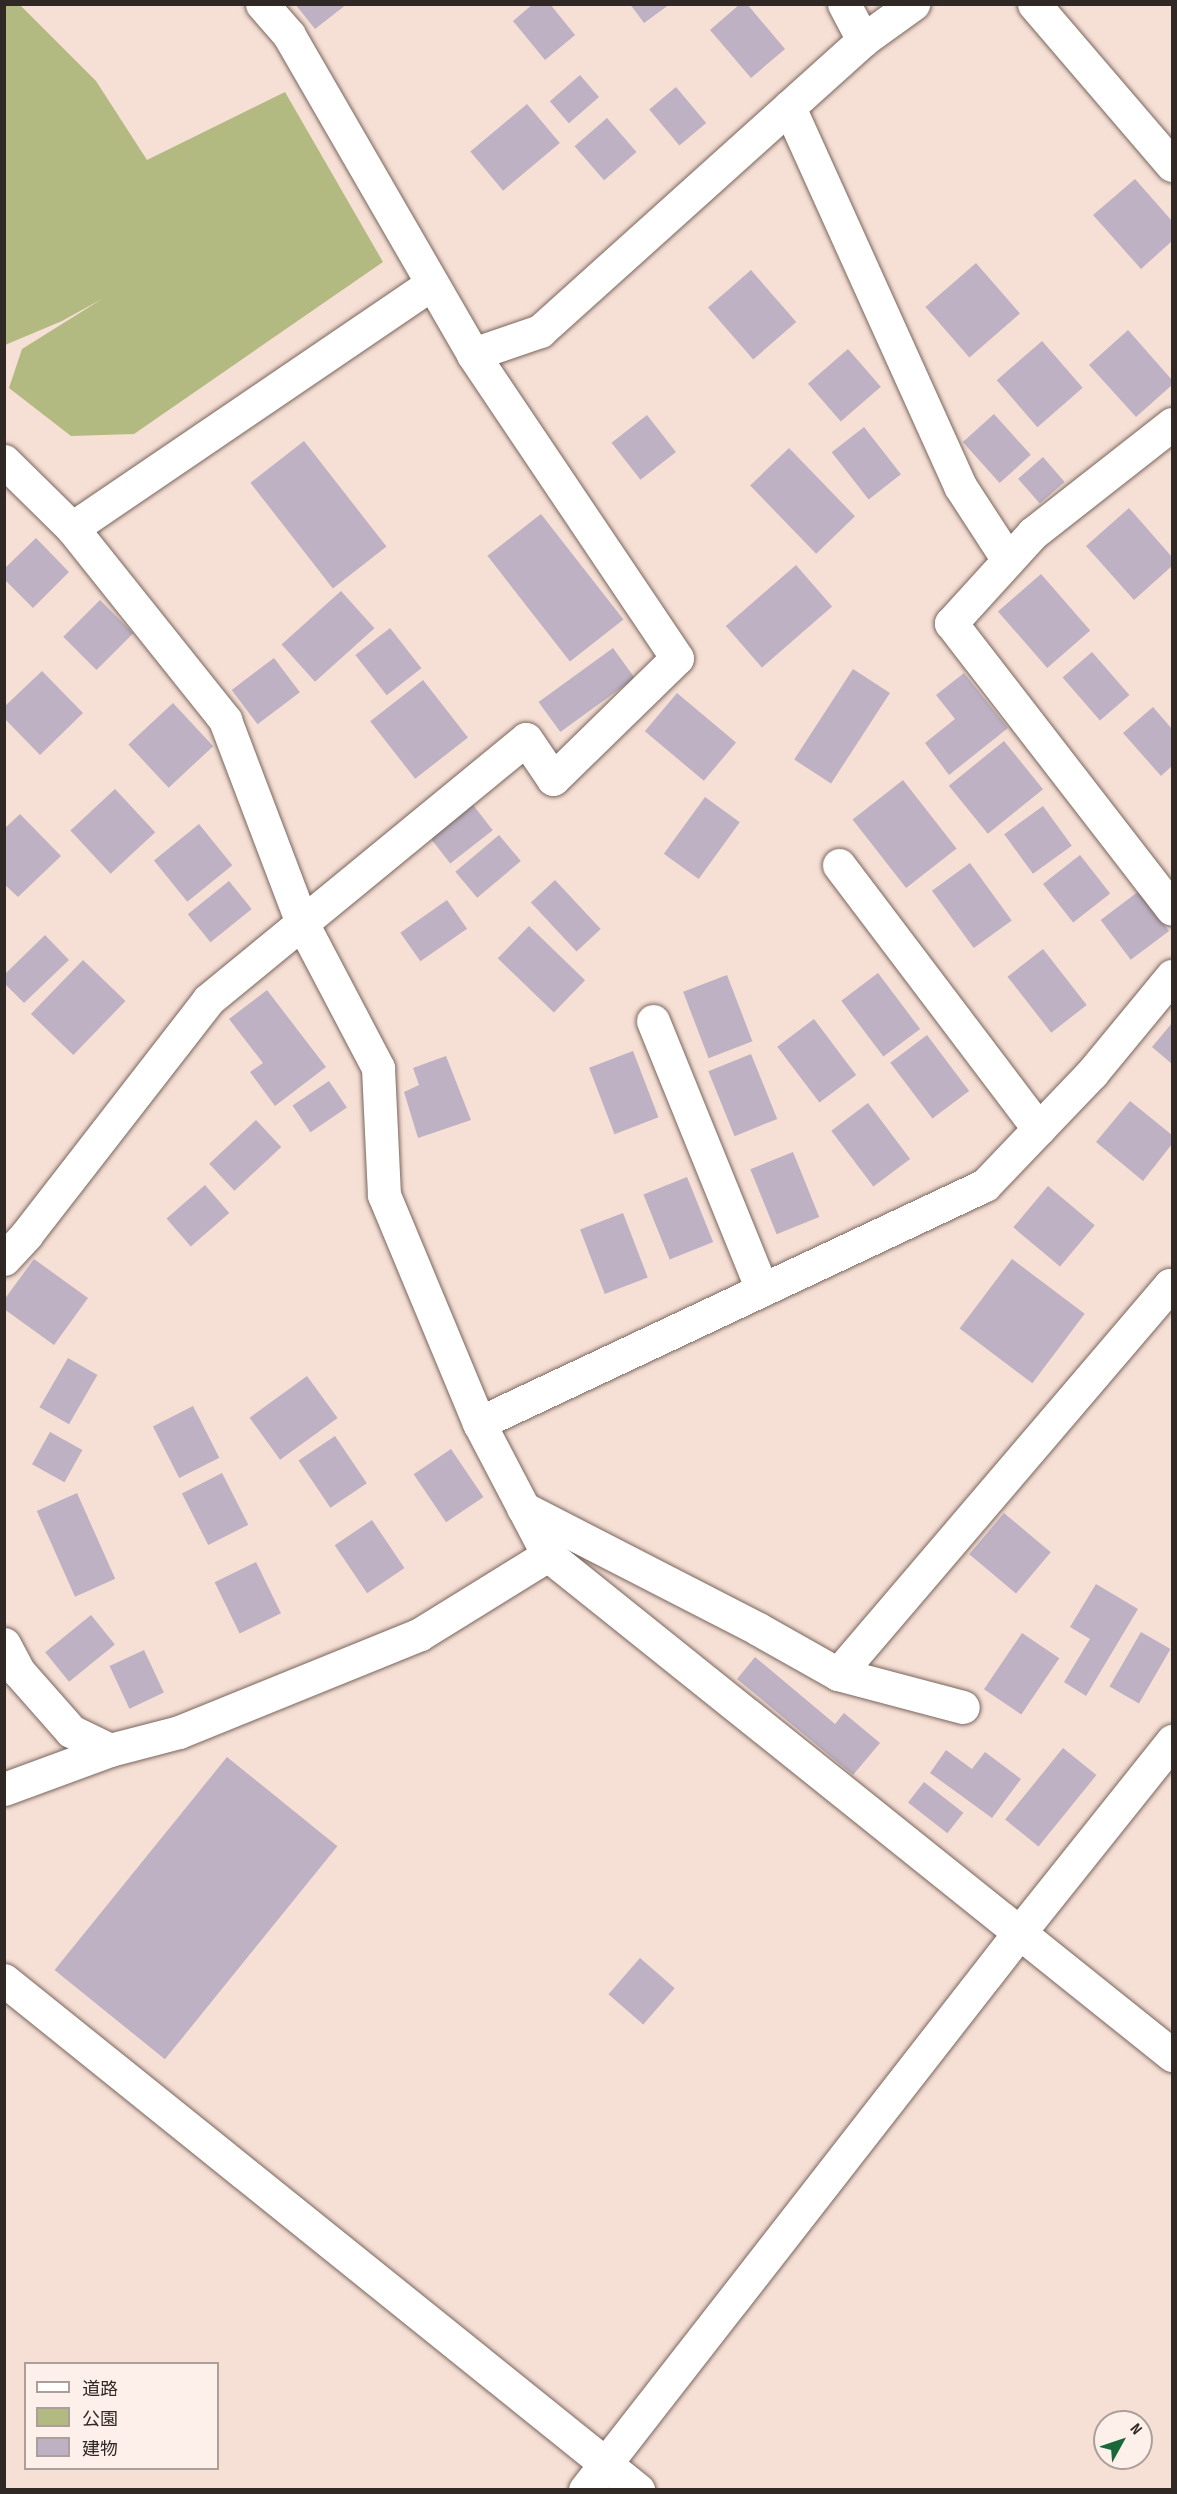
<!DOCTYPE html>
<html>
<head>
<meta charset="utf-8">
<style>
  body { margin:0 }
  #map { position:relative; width:1177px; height:2494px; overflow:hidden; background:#f6dfd5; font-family:"Sofia Sans Condensed","Noto Sans JP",sans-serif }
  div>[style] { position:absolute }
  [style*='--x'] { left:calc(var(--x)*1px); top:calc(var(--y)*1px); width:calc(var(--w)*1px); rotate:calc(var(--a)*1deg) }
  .green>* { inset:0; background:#b3ba81 }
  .building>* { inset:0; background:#bdb1c3; transform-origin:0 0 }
  .roads { filter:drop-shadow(0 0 2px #79665d) drop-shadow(0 0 2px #79665d) }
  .minor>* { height:33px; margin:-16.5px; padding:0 16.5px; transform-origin:16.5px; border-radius:16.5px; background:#fff }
  .tertiary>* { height:33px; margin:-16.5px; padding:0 16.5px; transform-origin:16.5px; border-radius:16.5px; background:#fff }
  span { translate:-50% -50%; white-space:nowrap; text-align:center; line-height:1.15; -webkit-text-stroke:5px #fdefe9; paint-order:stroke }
  .frame { position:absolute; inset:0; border:6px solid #302824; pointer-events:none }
  .legend { position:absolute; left:24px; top:2362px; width:195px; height:108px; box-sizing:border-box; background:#fdefe9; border:2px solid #ab9f9a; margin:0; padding:8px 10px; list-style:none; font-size:18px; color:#302824 }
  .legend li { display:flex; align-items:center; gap:12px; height:30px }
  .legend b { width:30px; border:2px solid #ab9f9a }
  .north { position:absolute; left:1093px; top:2410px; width:60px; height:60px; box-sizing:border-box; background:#fdefe9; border:2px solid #ab9f9a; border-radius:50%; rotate:50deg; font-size:16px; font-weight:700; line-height:24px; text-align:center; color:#302824 }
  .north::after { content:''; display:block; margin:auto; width:21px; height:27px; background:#176939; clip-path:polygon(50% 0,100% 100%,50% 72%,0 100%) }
</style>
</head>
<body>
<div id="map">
  <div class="green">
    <i style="clip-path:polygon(5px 4px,20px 5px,96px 81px,147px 160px,285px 92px,383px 262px,134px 434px,71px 436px,9px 388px,22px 349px,102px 299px,62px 321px,5px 345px)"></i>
  </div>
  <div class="building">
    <i style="clip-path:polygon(295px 4px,347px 4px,315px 29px)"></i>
    <i style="clip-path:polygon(533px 4px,550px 4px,575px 35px,545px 60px,513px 21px)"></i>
    <i style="clip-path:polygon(630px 4px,670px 4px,644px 23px)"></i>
    <i style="clip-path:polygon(740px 4px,747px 4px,785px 49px,751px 78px,710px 30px)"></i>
    <i style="left:580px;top:75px;width:29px;height:40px;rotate:49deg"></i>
    <i style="left:676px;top:87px;width:47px;height:35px;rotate:50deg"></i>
    <i style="left:527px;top:104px;width:51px;height:74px;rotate:50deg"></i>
    <i style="left:607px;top:118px;width:45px;height:43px;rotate:49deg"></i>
    <i style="clip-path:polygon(1135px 179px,1172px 221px,1172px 241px,1141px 269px,1093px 215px)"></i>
    <i style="left:976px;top:263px;width:67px;height:67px;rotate:49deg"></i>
    <i style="left:751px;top:270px;width:69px;height:57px;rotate:49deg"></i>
    <i style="clip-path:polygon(1128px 330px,1172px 380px,1172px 385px,1136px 417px,1089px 365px)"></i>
    <i style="left:1042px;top:341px;width:62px;height:60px;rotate:49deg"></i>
    <i style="left:848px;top:349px;width:50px;height:53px;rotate:49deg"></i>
    <i style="left:994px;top:414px;width:55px;height:42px;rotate:48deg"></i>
    <i style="left:647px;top:415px;width:47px;height:45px;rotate:52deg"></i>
    <i style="left:864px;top:427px;width:60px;height:41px;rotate:52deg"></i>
    <i style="left:304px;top:441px;width:134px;height:68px;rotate:52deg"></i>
    <i style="left:789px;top:448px;width:95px;height:54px;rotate:46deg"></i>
    <i style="left:1043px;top:457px;width:33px;height:33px;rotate:49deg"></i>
    <i style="clip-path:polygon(1129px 508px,1172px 557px,1172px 566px,1134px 600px,1086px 546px)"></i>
    <i style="left:541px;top:514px;width:134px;height:68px;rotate:52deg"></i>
    <i style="clip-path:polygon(36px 538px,69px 572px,33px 608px,4px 579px,4px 569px)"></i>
    <i style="left:796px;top:565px;width:55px;height:93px;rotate:49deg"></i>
    <i style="left:1041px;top:574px;width:75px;height:57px;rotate:49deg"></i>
    <i style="left:341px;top:591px;width:50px;height:80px;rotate:48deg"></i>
    <i style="left:100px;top:600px;width:47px;height:52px;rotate:45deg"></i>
    <i style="left:390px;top:628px;width:51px;height:44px;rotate:52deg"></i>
    <i style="left:613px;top:648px;width:37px;height:92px;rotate:54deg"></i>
    <i style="left:1092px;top:652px;width:57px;height:39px;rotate:49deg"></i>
    <i style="left:274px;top:658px;width:43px;height:53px;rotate:53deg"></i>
    <i style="left:853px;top:669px;width:44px;height:108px;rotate:33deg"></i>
    <i style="clip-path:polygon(42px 671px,83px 713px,40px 755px,4px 718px,4px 707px)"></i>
    <i style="clip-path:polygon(964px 673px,1008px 728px,949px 775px,925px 743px,955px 719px,936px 695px)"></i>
    <i style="left:423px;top:680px;width:73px;height:67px;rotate:52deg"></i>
    <i style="left:677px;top:693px;width:77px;height:50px;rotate:40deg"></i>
    <i style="left:173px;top:703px;width:59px;height:61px;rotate:47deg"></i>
    <i style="clip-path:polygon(1153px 707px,1172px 729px,1172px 766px,1161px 776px,1123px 733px)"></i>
    <i style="left:1004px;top:741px;width:62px;height:71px;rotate:51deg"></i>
    <i style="left:903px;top:780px;width:87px;height:64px;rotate:52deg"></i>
    <i style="left:115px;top:789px;width:59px;height:61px;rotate:47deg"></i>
    <i style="left:705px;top:797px;width:43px;height:70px;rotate:36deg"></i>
    <i style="left:470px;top:801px;width:37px;height:54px;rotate:52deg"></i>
    <i style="left:1043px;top:806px;width:49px;height:48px;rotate:54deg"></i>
    <i style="clip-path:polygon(20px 814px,61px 856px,18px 897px,4px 884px,4px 829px)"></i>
    <i style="left:199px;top:824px;width:53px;height:58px;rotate:51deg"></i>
    <i style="left:499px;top:835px;width:34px;height:57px;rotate:50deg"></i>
    <i style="left:1080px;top:855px;width:49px;height:47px;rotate:52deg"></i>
    <i style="left:970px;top:863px;width:71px;height:47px;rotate:54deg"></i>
    <i style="left:555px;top:880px;width:67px;height:33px;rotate:47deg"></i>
    <i style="left:229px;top:881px;width:36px;height:53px;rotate:51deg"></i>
    <i style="left:1139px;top:891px;width:50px;height:48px;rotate:53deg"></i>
    <i style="left:447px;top:900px;width:35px;height:57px;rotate:55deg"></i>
    <i style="left:529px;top:926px;width:78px;height:45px;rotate:44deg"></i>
    <i style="clip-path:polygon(45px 935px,69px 960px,24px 1003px,4px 983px,4px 975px)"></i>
    <i style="left:1043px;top:949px;width:71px;height:45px;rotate:52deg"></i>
    <i style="left:83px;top:960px;width:59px;height:75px;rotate:44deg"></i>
    <i style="left:878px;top:973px;width:70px;height:46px;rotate:53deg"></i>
    <i style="left:727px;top:975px;width:71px;height:47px;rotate:69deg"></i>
    <i style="clip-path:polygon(267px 990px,326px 1067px,275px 1106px,250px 1072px,263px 1063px,229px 1019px)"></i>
    <i style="left:814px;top:1019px;width:70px;height:46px;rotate:53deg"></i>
    <i style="clip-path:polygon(1172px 1023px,1172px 1064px,1152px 1047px)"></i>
    <i style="left:927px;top:1035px;width:70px;height:46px;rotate:53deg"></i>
    <i style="left:633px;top:1051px;width:71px;height:47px;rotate:69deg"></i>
    <i style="left:751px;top:1054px;width:70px;height:46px;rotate:68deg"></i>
    <i style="clip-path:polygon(446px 1056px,471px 1120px,418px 1138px,404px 1092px,419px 1085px,413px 1068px)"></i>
    <i style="left:329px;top:1081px;width:32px;height:44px;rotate:56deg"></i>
    <i style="clip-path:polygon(1130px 1101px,1172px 1135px,1172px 1144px,1143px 1181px,1096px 1142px)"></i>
    <i style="left:868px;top:1103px;width:70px;height:46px;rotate:53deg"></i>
    <i style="left:256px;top:1120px;width:37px;height:64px;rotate:47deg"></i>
    <i style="left:793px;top:1152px;width:70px;height:46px;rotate:68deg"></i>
    <i style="left:687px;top:1177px;width:70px;height:47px;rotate:68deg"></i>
    <i style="left:205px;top:1185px;width:37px;height:51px;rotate:49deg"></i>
    <i style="left:1048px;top:1186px;width:61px;height:54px;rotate:40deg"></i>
    <i style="left:623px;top:1213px;width:69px;height:46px;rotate:69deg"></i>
    <i style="clip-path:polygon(34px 1259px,88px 1298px,54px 1345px,4px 1309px,4px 1300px)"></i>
    <i style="left:1012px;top:1259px;width:91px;height:87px;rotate:37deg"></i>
    <i style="left:68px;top:1358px;width:34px;height:57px;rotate:30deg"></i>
    <i style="left:307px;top:1376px;width:52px;height:71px;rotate:54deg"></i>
    <i style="left:193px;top:1406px;width:58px;height:45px;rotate:63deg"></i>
    <i style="left:50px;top:1432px;width:37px;height:37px;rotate:29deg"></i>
    <i style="left:335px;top:1436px;width:57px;height:44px;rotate:56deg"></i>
    <i style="left:451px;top:1449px;width:58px;height:45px;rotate:56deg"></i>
    <i style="left:222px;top:1473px;width:58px;height:45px;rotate:63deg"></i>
    <i style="left:77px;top:1493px;width:94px;height:44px;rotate:66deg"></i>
    <i style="left:1004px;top:1513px;width:61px;height:54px;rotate:40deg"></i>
    <i style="left:372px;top:1520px;width:58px;height:45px;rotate:56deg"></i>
    <i style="left:256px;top:1562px;width:57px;height:46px;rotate:64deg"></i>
    <i style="clip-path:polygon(1096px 1584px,1138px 1609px,1086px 1696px,1064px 1682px,1090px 1639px,1070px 1627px)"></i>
    <i style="left:91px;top:1615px;width:38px;height:59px;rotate:51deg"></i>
    <i style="left:1141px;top:1632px;width:34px;height:63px;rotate:30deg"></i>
    <i style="left:1022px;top:1633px;width:45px;height:68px;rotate:34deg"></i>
    <i style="left:144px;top:1650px;width:47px;height:38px;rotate:65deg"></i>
    <i style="clip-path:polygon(755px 1657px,835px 1724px,844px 1713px,880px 1743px,853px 1775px,737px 1679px)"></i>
    <i style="left:1063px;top:1748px;width:43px;height:92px;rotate:39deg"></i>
    <i style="clip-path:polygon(946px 1750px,972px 1769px,985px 1752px,1021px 1779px,992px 1818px,930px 1773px)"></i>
    <i style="left:227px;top:1757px;width:142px;height:274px;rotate:39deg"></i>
    <i style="left:924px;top:1782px;width:50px;height:26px;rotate:38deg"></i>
    <i style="left:640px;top:1958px;width:46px;height:48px;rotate:41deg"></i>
  </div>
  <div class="roads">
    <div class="minor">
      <i style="--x:844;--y:4;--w:41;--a:62.2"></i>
      <i style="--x:1034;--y:4;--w:212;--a:49.4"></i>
      <i style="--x:789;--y:107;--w:416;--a:65.7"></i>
      <i style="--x:960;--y:486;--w:88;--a:57"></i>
      <i style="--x:473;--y:354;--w:71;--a:-18.9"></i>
      <i style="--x:540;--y:331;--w:435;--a:-42"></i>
      <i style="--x:863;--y:40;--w:62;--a:-35.8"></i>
      <i style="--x:1172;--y:424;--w:177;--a:141.9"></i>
      <i style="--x:1033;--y:533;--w:122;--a:132.3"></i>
      <i style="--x:951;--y:623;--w:361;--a:52.3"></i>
      <i style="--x:4;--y:461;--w:95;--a:44.6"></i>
      <i style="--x:72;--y:528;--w:246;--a:51.4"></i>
      <i style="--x:225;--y:720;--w:217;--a:69.2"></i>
      <i style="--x:302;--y:923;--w:164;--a:62.3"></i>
      <i style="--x:378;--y:1068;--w:127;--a:87.3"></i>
      <i style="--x:384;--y:1195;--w:247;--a:67.4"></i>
      <i style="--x:479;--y:1423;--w:149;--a:62.4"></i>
      <i style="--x:548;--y:1555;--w:800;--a:38.7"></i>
      <i style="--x:72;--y:528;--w:434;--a:-34.2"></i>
      <i style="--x:839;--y:865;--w:331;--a:52.9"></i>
      <i style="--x:653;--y:1021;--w:290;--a:67.9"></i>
      <i style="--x:4;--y:1259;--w:33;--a:-47"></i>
      <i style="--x:26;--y:1235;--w:297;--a:-52.2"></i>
      <i style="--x:208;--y:1000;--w:411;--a:-39.4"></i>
      <i style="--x:526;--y:739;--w:48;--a:56"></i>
      <i style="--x:553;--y:779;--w:173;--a:-44.3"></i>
      <i style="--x:677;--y:658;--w:366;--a:-123.9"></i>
      <i style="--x:473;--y:354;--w:368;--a:-120"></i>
      <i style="--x:289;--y:35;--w:41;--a:-131.1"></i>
      <i style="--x:479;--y:1423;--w:559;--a:-25.19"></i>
      <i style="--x:985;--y:1185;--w:155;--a:-46.3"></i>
      <i style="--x:1092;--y:1073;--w:126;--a:-50.5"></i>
      <i style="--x:523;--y:1508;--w:264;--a:27.2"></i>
      <i style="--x:758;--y:1629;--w:92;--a:29.4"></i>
      <i style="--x:838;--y:1674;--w:129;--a:14.8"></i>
      <i style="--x:4;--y:1644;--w:32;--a:62"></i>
      <i style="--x:19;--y:1672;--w:79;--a:48.6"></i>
      <i style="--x:71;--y:1731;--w:43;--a:26"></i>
      <i style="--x:838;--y:1674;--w:511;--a:-49.52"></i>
      <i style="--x:1170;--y:1285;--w:3;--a:45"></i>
      <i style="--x:4;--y:1789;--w:113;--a:-20.2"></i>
      <i style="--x:110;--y:1750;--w:71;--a:-14.6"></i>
      <i style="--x:179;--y:1732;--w:260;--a:-22.1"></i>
      <i style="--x:420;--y:1634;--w:150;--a:-31.7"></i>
      <i style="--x:4;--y:1980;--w:814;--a:38.81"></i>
    </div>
    <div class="tertiary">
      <i style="--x:585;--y:2490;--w:706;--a:-52.08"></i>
      <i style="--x:1019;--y:1933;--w:246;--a:-51.4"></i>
    </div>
  </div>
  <div class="frame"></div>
  <ul class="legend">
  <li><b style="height:8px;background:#fff"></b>道路</li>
  <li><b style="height:16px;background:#b3ba81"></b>公園</li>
  <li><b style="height:16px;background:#bdb1c3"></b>建物</li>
  </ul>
  <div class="north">N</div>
</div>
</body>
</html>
